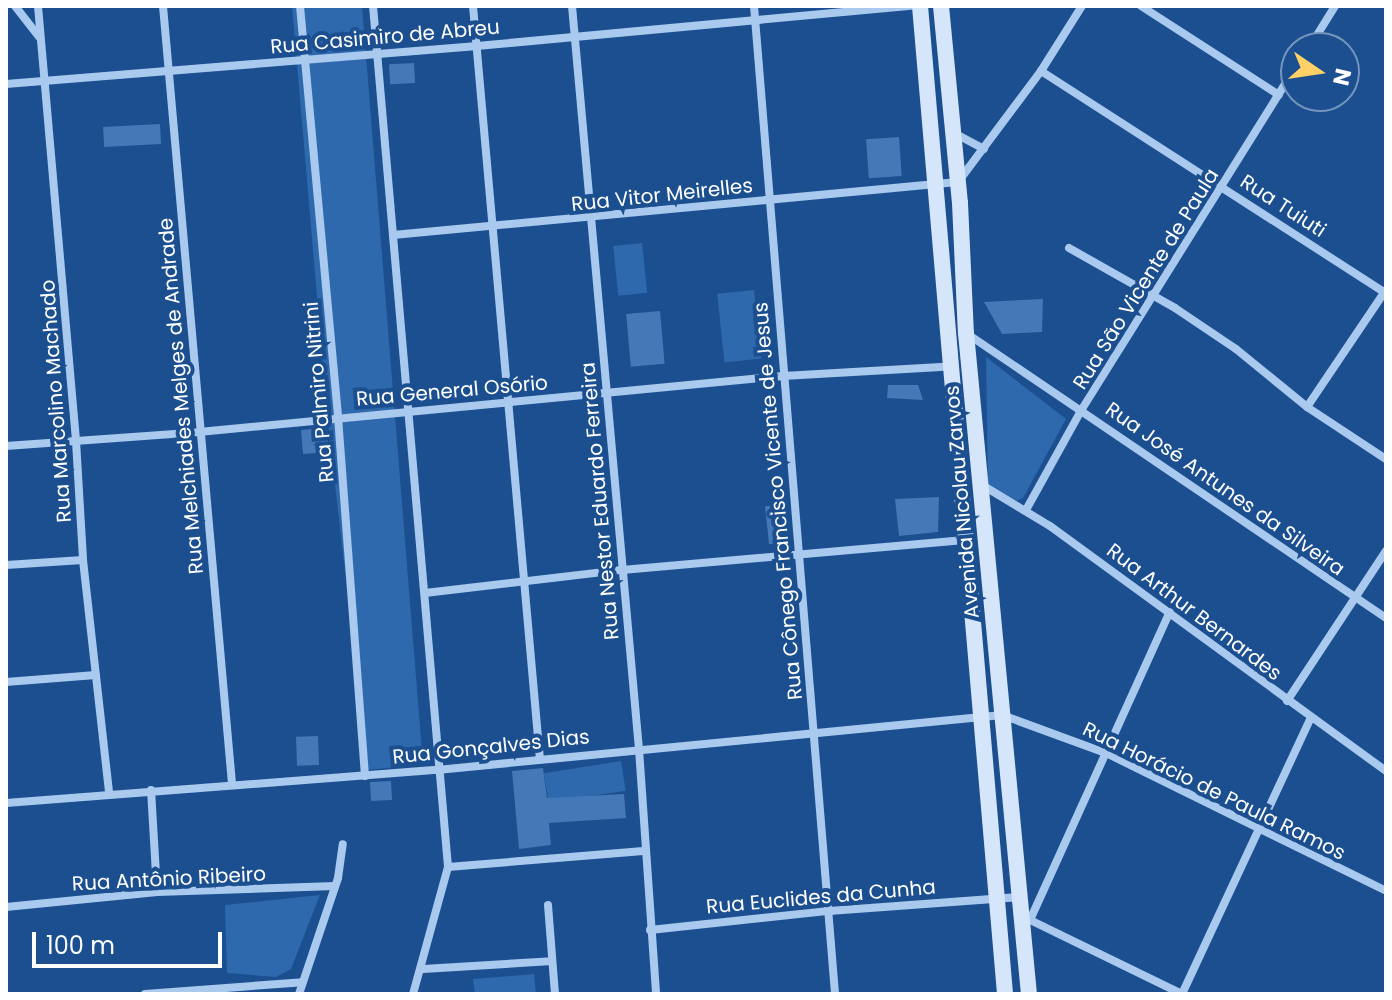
<!DOCTYPE html>
<html>
<head>
<meta charset="utf-8">
<style>
  body { margin:0 }
  #map { position:relative; width:1392px; height:1000px; overflow:hidden; background:#1b4f8f; font-family:Poppins,sans-serif }
  div>[style] { position:absolute }
  [style*='--x'] { left:calc(var(--x)*1px); top:calc(var(--y)*1px); width:calc(var(--w)*1px); rotate:calc(var(--a)*1deg) }
  .green>* { inset:0; background:#2e69ad; transform-origin:0 0 }
  .building>* { inset:0; background:#4478b7; transform-origin:0 0 }
  .minor>* { height:8px; margin:-4px; padding:0 4px; transform-origin:4px; border-radius:4px; background:#a9c9ee }
  .secondary>* { height:16px; margin:-8px; padding:0 8px; transform-origin:8px; border-radius:8px; background:#d6e6fa }
  span { translate:-50% -50%; white-space:nowrap; text-align:center; line-height:1.15; -webkit-text-stroke:8px #1b4f8f; paint-order:stroke }
  .street-label { font-size:20px; color:#fff }
  .frame { position:absolute; inset:0; border:8px solid #fff; pointer-events:none }
  .north { position:absolute; left:1280px; top:32px; width:80px; height:80px; box-sizing:border-box; background:#1b4f8f; border:2px solid #7695bc; border-radius:50%; rotate:103deg; font-size:22px; font-weight:700; line-height:32px; text-align:center; color:#fff }
  .north::after { content:''; display:block; margin:auto; width:28px; height:36px; background:#ffd166; clip-path:polygon(50% 0,100% 100%,50% 72%,0 100%) }
  .scale { position:absolute; left:32px; top:932px; width:190px; height:36px; box-sizing:border-box; border:4px solid #fff; border-top:0; padding-left:10px; font-size:24px; line-height:28px; white-space:nowrap; color:#fff; -webkit-text-stroke:6px #1b4f8f; paint-order:stroke }
</style>
</head>
<body>
<div id="map">
  <div class="green">
    <i style="clip-path:polygon(292px 6px,362px 6px,423px 764px,368px 770px,328px 424px)"></i>
    <i style="left:642px;top:243px;width:50px;height:29px;rotate:84deg"></i>
    <i style="left:754px;top:290px;width:69px;height:37px;rotate:84deg"></i>
    <i style="clip-path:polygon(986px 357px,1066px 419px,1023px 498px,1017px 501px,988px 485px)"></i>
    <i style="left:621px;top:761px;width:30px;height:78px;rotate:81deg"></i>
    <i style="clip-path:polygon(320px 895px,291px 969px,276px 977px,227px 973px,225px 905px)"></i>
    <i style="clip-path:polygon(534px 974px,536px 994px,475px 994px,473px 979px)"></i>
  </div>
  <div class="building">
    <i style="left:414px;top:63px;width:20px;height:25px;rotate:87deg"></i>
    <i style="left:160px;top:124px;width:20px;height:57px;rotate:87deg"></i>
    <i style="left:899px;top:137px;width:39px;height:33px;rotate:86deg"></i>
    <i style="clip-path:polygon(1043px 299px,1042px 332px,1002px 334px,984px 302px)"></i>
    <i style="left:660px;top:311px;width:53px;height:34px;rotate:85deg"></i>
    <i style="clip-path:polygon(888px 385px,918px 385px,923px 400px,887px 398px)"></i>
    <i style="clip-path:polygon(324px 428px,327px 430px,329px 452px,303px 454px,301px 430px)"></i>
    <i style="clip-path:polygon(939px 497px,938px 532px,899px 536px,895px 499px)"></i>
    <i style="left:778px;top:505px;width:38px;height:13px;rotate:84deg"></i>
    <i style="left:318px;top:736px;width:29px;height:22px;rotate:88deg"></i>
    <i style="clip-path:polygon(543px 768px,547px 798px,624px 794px,626px 818px,549px 823px,551px 845px,519px 849px,512px 771px)"></i>
    <i style="left:391px;top:781px;width:19px;height:21px;rotate:87deg"></i>
  </div>
  <div class="minor">
    <i style="--x:15;--y:6;--w:39;--a:52"></i>
    <i style="--x:38;--y:6;--w:437;--a:85"></i>
    <i style="--x:76;--y:441;--w:119;--a:86.6"></i>
    <i style="--x:83;--y:560;--w:233;--a:83.6"></i>
    <i style="--x:163;--y:6;--w:780;--a:84.93"></i>
    <i style="--x:300;--y:6;--w:413;--a:84.7"></i>
    <i style="--x:338;--y:417;--w:360;--a:85.7"></i>
    <i style="--x:373;--y:6;--w:864;--a:85.02"></i>
    <i style="--x:448;--y:867;--w:132;--a:105.4"></i>
    <i style="--x:473;--y:6;--w:756;--a:84.92"></i>
    <i style="--x:572;--y:6;--w:746;--a:84.85"></i>
    <i style="--x:639;--y:749;--w:246;--a:86"></i>
    <i style="--x:754;--y:6;--w:991;--a:85.31"></i>
    <i style="--x:1141;--y:6;--w:164;--a:32.8"></i>
    <i style="--x:1309;--y:48;--w:49;--a:-58.2"></i>
    <i style="--x:1041;--y:71;--w:410;--a:32.8"></i>
    <i style="--x:6;--y:84;--w:473;--a:-4.6"></i>
    <i style="--x:477;--y:46;--w:436;--a:-5.3"></i>
    <i style="--x:954;--y:133;--w:34;--a:28"></i>
    <i style="--x:393;--y:235;--w:567;--a:-5.36"></i>
    <i style="--x:958;--y:182;--w:139;--a:-53.2"></i>
    <i style="--x:1041;--y:71;--w:77;--a:-57.8"></i>
    <i style="--x:1069;--y:248;--w:122;--a:29.5"></i>
    <i style="--x:1175;--y:308;--w:73;--a:33.9"></i>
    <i style="--x:1236;--y:349;--w:92;--a:39.2"></i>
    <i style="--x:1307;--y:407;--w:95;--a:33.4"></i>
    <i style="--x:966;--y:333;--w:508;--a:34.16"></i>
    <i style="--x:1307;--y:407;--w:141;--a:-56"></i>
    <i style="--x:6;--y:446;--w:194;--a:-4.1"></i>
    <i style="--x:199;--y:432;--w:587;--a:-5.48"></i>
    <i style="--x:783;--y:376;--w:171;--a:-3.3"></i>
    <i style="--x:982;--y:485;--w:79;--a:31.1"></i>
    <i style="--x:1050;--y:526;--w:416;--a:36.1"></i>
    <i style="--x:1026;--y:510;--w:115;--a:-61"></i>
    <i style="--x:1082;--y:409;--w:403;--a:-58"></i>
    <i style="--x:6;--y:565;--w:77;--a:-3.7"></i>
    <i style="--x:425;--y:593;--w:198;--a:-6.7"></i>
    <i style="--x:622;--y:570;--w:344;--a:-5"></i>
    <i style="--x:6;--y:682;--w:90;--a:-4.4"></i>
    <i style="--x:1287;--y:701;--w:180;--a:-56.6"></i>
    <i style="--x:151;--y:790;--w:102;--a:86.6"></i>
    <i style="--x:6;--y:803;--w:432;--a:-4.4"></i>
    <i style="--x:437;--y:770;--w:568;--a:-5.56"></i>
    <i style="--x:1002;--y:715;--w:111;--a:20.1"></i>
    <i style="--x:1106;--y:753;--w:312;--a:26.2"></i>
    <i style="--x:448;--y:867;--w:196;--a:-4.7"></i>
    <i style="--x:548;--y:905;--w:89;--a:85.5"></i>
    <i style="--x:6;--y:907;--w:152;--a:-5.7"></i>
    <i style="--x:157;--y:892;--w:178;--a:-1.9"></i>
    <i style="--x:1028;--y:919;--w:171;--a:26"></i>
    <i style="--x:1030;--y:920;--w:338;--a:-65.6"></i>
    <i style="--x:650;--y:930;--w:180;--a:-6.1"></i>
    <i style="--x:829;--y:911;--w:191;--a:-4.2"></i>
    <i style="--x:423;--y:969;--w:129;--a:-3.5"></i>
    <i style="--x:145;--y:994;--w:158;--a:-4.3"></i>
    <i style="--x:299;--y:994;--w:122;--a:-71.4"></i>
    <i style="--x:338;--y:878;--w:34;--a:-82"></i>
    <i style="--x:1182;--y:994;--w:303;--a:-65"></i>
  </div>
  <div class="secondary">
    <i style="--x:920;--y:6;--w:992;--a:85.08"></i>
    <i style="--x:941;--y:6;--w:198;--a:84.5"></i>
    <i style="--x:960;--y:203;--w:130;--a:87.4"></i>
    <i style="--x:966;--y:333;--w:664;--a:84.56"></i>
  </div>
  <div class="street-label">
    <span style="left:385px;top:37px;rotate:-5deg">Rua Casimiro de Abreu</span>
    <span style="left:662px;top:195px;rotate:-6deg">Rua Vitor Meirelles</span>
    <span style="left:1283px;top:206px;rotate:33deg">Rua Tuiuti</span>
    <span style="left:1146px;top:279px;rotate:-58deg">Rua São Vicente de Paula</span>
    <span style="left:452px;top:391px;rotate:-5deg">Rua General Osório</span>
    <span style="left:319px;top:392px;rotate:-95deg">Rua Palmiro Nitrini</span>
    <span style="left:181px;top:396px;rotate:-95deg">Rua Melchiades Melges de Andrade</span>
    <span style="left:56px;top:401px;rotate:-94deg">Rua Marcolino Machado</span>
    <span style="left:1225px;top:489px;rotate:35deg">Rua José Antunes da Silveira</span>
    <span style="left:600px;top:501px;rotate:-95deg">Rua Nestor Eduardo Ferreira</span>
    <span style="left:778px;top:501px;rotate:-95deg">Rua Cônego Francisco Vicente de Jesus</span>
    <span style="left:962px;top:502px;rotate:-95deg">Avenida Nicolau Zarvos</span>
    <span style="left:1194px;top:612px;rotate:37deg">Rua Arthur Bernardes</span>
    <span style="left:491px;top:747px;rotate:-6deg">Rua Gonçalves Dias</span>
    <span style="left:1214px;top:791px;rotate:26deg">Rua Horácio de Paula Ramos</span>
    <span style="left:169px;top:879px;rotate:-3deg">Rua Antônio Ribeiro</span>
    <span style="left:821px;top:897px;rotate:-5deg">Rua Euclides da Cunha</span>
  </div>
  <div class="frame"></div>
  <div class="north">N</div>
  <div class="scale">100 m</div>
</div>
</body>
</html>
